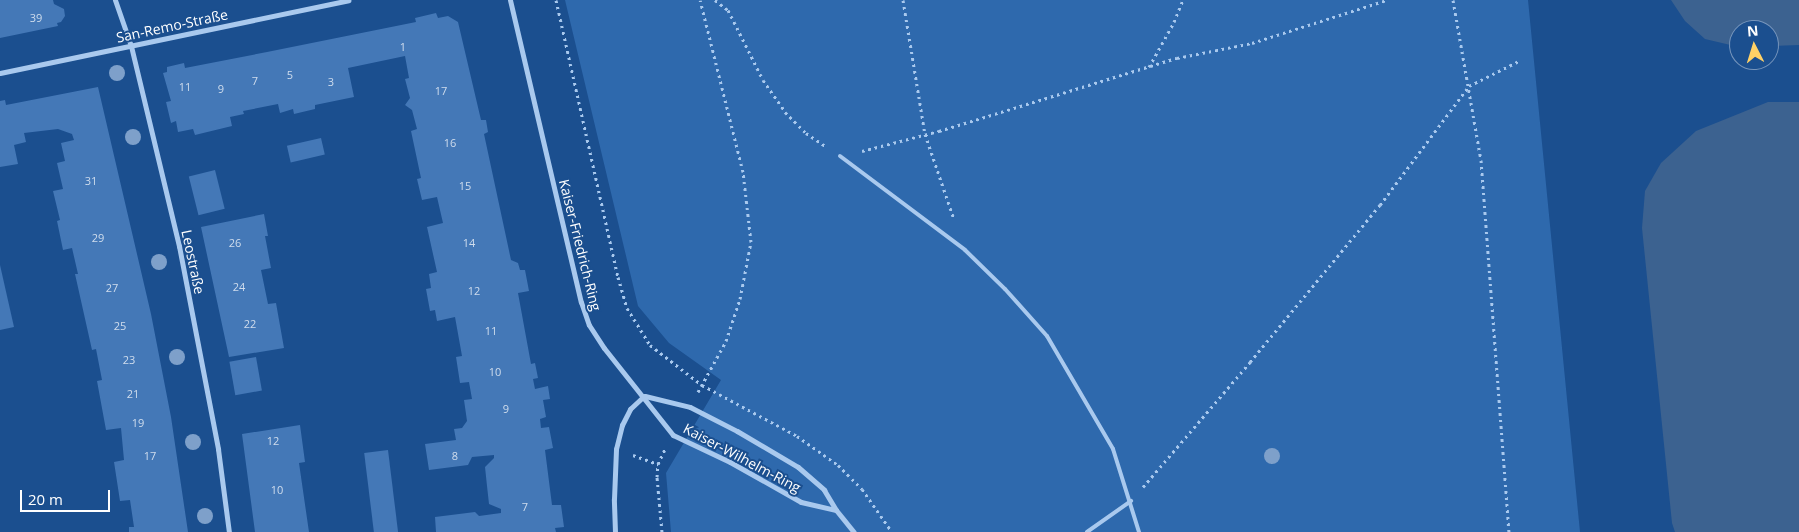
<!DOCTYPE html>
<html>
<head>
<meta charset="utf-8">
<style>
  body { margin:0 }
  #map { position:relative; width:1799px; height:532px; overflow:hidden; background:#1b4f8f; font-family:"Open Sans",sans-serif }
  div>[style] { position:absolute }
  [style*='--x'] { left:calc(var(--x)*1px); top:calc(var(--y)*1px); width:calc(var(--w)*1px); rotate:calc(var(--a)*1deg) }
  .green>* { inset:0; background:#2e69ad }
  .water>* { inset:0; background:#3c6290 }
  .building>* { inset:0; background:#4478b7; transform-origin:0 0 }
  .path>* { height:3px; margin-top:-1.5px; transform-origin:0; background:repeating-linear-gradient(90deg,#a9c9ee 0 2.5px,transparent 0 6.5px) }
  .service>* { height:4px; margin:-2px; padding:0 2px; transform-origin:2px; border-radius:2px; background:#a9c9ee }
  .minor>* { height:5px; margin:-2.5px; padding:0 2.5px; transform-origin:2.5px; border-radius:2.5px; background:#a9c9ee }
  .trees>* { width:16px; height:16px; margin:-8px; border-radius:50%; background:#7ea0ca }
  span { translate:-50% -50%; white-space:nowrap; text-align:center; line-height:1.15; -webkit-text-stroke:4px #1b4f8f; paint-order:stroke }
  .number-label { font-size:11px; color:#d0dded }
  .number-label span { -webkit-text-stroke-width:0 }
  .street-label { font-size:14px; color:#fff }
  .north { position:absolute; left:1729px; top:20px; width:50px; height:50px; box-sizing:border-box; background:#1b4f8f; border:1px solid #7695bc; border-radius:50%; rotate:355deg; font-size:14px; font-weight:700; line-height:20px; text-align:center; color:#fff }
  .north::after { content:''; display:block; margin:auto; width:18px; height:22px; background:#ffd166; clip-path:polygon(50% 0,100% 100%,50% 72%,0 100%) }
  .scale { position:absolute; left:20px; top:490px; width:90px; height:22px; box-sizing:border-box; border:2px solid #fff; border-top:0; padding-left:6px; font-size:15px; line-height:18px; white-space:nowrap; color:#fff; -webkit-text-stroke:4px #1b4f8f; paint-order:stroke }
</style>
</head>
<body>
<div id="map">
  <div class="green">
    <i style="clip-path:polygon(565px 0,1528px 0,1580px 532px,671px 532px,666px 473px,721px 380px,669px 343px,638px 306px)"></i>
  </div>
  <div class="water">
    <i style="clip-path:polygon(1671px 0,1799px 0,1799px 45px,1769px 46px,1769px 30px,1739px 30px,1739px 47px,1705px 39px,1685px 21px)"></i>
    <i style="clip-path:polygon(1768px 102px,1799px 102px,1799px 532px,1675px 532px,1672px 523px,1642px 228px,1645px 191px,1661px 163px,1696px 131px)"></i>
  </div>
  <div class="building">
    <i style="clip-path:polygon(0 0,53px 0,54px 4px,64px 9px,65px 16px,61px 22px,57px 23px,58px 26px,0 38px)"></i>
    <i style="clip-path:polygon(436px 13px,438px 18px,448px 16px,458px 22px,481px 120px,486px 120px,488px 132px,484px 134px,511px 260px,518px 263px,520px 270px,525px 270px,529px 291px,518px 293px,531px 364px,535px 363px,538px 378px,533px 379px,535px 389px,548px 386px,550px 399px,543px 400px,546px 417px,540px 419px,541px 428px,549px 427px,553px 448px,545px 450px,552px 505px,561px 505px,564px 527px,555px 528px,556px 532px,436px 532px,435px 517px,475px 512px,479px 516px,501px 513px,501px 509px,489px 504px,487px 486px,485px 467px,494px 458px,494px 455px,472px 457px,468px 465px,429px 470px,425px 444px,456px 440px,454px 429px,462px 428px,467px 421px,464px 400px,472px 399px,469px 382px,460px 383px,456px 357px,462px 356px,455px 317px,437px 321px,435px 310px,430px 311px,426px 289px,431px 288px,429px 274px,437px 272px,427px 227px,443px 223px,437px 197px,422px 200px,417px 179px,421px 178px,411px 131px,417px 129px,412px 110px,405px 105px,410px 98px,405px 79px,409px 78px,405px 56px,348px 68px,354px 97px,315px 105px,315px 109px,294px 114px,293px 109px,280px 113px,278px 104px,243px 111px,244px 114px,230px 117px,232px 126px,195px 135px,193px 129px,178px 132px,176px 121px,171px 123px,166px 102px,171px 101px,163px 73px,167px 72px,167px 67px,184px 63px,185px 68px,267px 52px,416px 22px,415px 18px)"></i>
    <i style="clip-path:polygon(98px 87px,151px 314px,171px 417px,188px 532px,129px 532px,129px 527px,134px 527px,130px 500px,120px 501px,114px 462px,124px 460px,121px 428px,106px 430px,97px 381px,102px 380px,96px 349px,92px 350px,75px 274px,78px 274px,72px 248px,63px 250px,57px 221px,60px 220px,53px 191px,63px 189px,57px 163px,65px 161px,61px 143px,74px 140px,72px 134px,58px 129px,24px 133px,26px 142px,14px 145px,18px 164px,0 167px,0 101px,5px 100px,6px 105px)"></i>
    <i style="left:321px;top:138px;width:17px;height:35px;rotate:77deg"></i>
    <i style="left:215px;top:170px;width:40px;height:27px;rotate:76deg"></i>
    <i style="clip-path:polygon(264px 214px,268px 236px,265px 236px,271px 268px,261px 270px,268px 304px,276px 303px,284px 348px,229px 357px,201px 227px)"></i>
    <i style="clip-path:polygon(0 265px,14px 327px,0 330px)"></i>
    <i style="left:256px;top:357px;width:34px;height:27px;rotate:80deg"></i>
    <i style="clip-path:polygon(300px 425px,305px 462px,299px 463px,309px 532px,255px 532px,242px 434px)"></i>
    <i style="left:388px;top:450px;width:83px;height:24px;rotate:83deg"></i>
  </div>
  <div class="path">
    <i style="--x:556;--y:0;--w:284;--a:77.4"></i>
    <i style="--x:618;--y:277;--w:32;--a:74"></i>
    <i style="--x:627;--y:308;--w:44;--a:58.1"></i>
    <i style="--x:650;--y:345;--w:66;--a:37.6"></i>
    <i style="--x:702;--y:385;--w:108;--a:28.2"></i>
    <i style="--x:797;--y:436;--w:50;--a:35.3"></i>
    <i style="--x:838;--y:465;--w:34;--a:45"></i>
    <i style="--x:862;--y:489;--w:52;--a:55.1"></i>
    <i style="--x:715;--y:0;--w:16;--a:38"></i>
    <i style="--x:728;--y:10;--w:78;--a:63.4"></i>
    <i style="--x:763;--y:80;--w:39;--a:55"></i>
    <i style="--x:785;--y:112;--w:30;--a:45"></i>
    <i style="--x:806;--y:133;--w:25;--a:34"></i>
    <i style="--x:903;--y:0;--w:136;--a:80.7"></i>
    <i style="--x:925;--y:134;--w:90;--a:71.2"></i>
    <i style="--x:1453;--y:0;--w:162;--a:80.1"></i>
    <i style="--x:1481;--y:160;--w:373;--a:85.7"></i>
    <i style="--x:1149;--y:67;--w:51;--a:-60.9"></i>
    <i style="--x:1174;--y:22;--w:24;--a:-68"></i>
    <i style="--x:862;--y:151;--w:80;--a:-14.6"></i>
    <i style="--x:939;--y:131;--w:249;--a:-17.1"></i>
    <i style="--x:1177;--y:58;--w:76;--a:-11.3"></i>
    <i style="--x:1252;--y:43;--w:142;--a:-17.7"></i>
    <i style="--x:698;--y:392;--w:58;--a:-61.2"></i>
    <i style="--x:726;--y:341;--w:44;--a:-71.6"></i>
    <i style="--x:740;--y:299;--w:58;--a:-79.1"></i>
    <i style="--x:751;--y:242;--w:70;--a:-96.5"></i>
    <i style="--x:743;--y:172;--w:177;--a:-104"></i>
    <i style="--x:633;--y:455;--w:27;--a:20"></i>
    <i style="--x:1143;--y:487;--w:165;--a:-49.4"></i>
    <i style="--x:1250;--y:362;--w:204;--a:-50.4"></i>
    <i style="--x:1380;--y:205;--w:149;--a:-53.2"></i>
    <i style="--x:1469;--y:86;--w:56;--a:-26.6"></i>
    <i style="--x:662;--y:532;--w:55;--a:-95.2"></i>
    <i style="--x:657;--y:477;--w:13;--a:-86"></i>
    <i style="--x:658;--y:464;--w:17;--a:-65"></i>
  </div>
  <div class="service">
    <i style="--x:840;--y:156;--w:156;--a:36.9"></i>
    <i style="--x:965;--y:250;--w:56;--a:44.3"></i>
    <i style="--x:1005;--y:289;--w:63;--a:48.2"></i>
    <i style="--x:1047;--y:336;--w:131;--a:59.7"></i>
    <i style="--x:1113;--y:449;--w:87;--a:72.6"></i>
    <i style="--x:1087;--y:532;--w:54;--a:-35.2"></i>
  </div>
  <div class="minor">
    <i style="--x:115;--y:0;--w:49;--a:70.8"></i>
    <i style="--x:131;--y:46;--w:206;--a:76.5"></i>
    <i style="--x:179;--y:246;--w:207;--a:79.1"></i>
    <i style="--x:218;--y:449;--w:84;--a:82.5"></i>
    <i style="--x:510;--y:0;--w:310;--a:76.8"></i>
    <i style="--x:581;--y:302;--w:24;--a:71"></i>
    <i style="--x:589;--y:325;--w:27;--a:57"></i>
    <i style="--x:604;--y:348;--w:111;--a:51.6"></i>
    <i style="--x:673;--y:435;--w:63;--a:25.3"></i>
    <i style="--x:730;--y:462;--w:81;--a:29.4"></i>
    <i style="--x:801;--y:502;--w:36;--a:13"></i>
    <i style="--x:0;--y:73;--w:356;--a:-11.8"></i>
    <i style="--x:645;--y:396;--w:46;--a:13.7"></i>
    <i style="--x:690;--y:407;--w:53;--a:27.1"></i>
    <i style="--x:737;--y:431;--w:71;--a:30.5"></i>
    <i style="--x:798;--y:467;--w:35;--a:41"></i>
    <i style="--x:824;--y:490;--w:23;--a:59"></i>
    <i style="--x:836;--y:510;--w:28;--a:51"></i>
    <i style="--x:615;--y:532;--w:33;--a:-92"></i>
    <i style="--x:614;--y:499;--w:50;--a:-87.7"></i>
    <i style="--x:616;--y:449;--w:25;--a:-76"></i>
    <i style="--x:622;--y:425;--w:18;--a:-63"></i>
    <i style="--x:630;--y:409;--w:19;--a:-43"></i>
  </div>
  <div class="trees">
    <i style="left:117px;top:73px"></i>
    <i style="left:133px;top:137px"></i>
    <i style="left:159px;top:262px"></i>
    <i style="left:177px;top:357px"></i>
    <i style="left:193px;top:442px"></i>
    <i style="left:1272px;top:456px"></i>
    <i style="left:205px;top:516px"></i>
  </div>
  <div class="number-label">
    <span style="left:36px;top:18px">39</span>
    <span style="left:403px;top:47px">1</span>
    <span style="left:290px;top:75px">5</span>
    <span style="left:255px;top:81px">7</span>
    <span style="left:331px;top:82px">3</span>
    <span style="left:185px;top:87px">11</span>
    <span style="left:221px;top:89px">9</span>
    <span style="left:441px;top:91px">17</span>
    <span style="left:450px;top:143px">16</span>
    <span style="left:91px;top:181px">31</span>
    <span style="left:465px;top:186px">15</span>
    <span style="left:98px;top:238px">29</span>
    <span style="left:235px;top:243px">26</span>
    <span style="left:469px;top:243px">14</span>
    <span style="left:239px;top:287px">24</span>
    <span style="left:112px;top:288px">27</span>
    <span style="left:474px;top:291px">12</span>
    <span style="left:250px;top:324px">22</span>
    <span style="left:120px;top:326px">25</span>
    <span style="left:491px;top:331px">11</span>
    <span style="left:129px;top:360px">23</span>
    <span style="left:495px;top:372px">10</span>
    <span style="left:133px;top:394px">21</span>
    <span style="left:506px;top:409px">9</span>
    <span style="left:138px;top:423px">19</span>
    <span style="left:273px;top:441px">12</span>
    <span style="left:150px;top:456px">17</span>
    <span style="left:455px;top:456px">8</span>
    <span style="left:277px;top:490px">10</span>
    <span style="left:525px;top:507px">7</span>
  </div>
  <div class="street-label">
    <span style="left:172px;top:26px;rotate:-12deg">San-Remo-Straße</span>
    <span style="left:580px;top:245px;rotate:76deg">Kaiser-Friedrich-Ring</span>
    <span style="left:193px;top:262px;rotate:78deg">Leostraße</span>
    <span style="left:742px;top:458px;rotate:28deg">Kaiser-Wilhelm-Ring</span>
  </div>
  <div class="north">N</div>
  <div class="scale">20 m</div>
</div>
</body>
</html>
